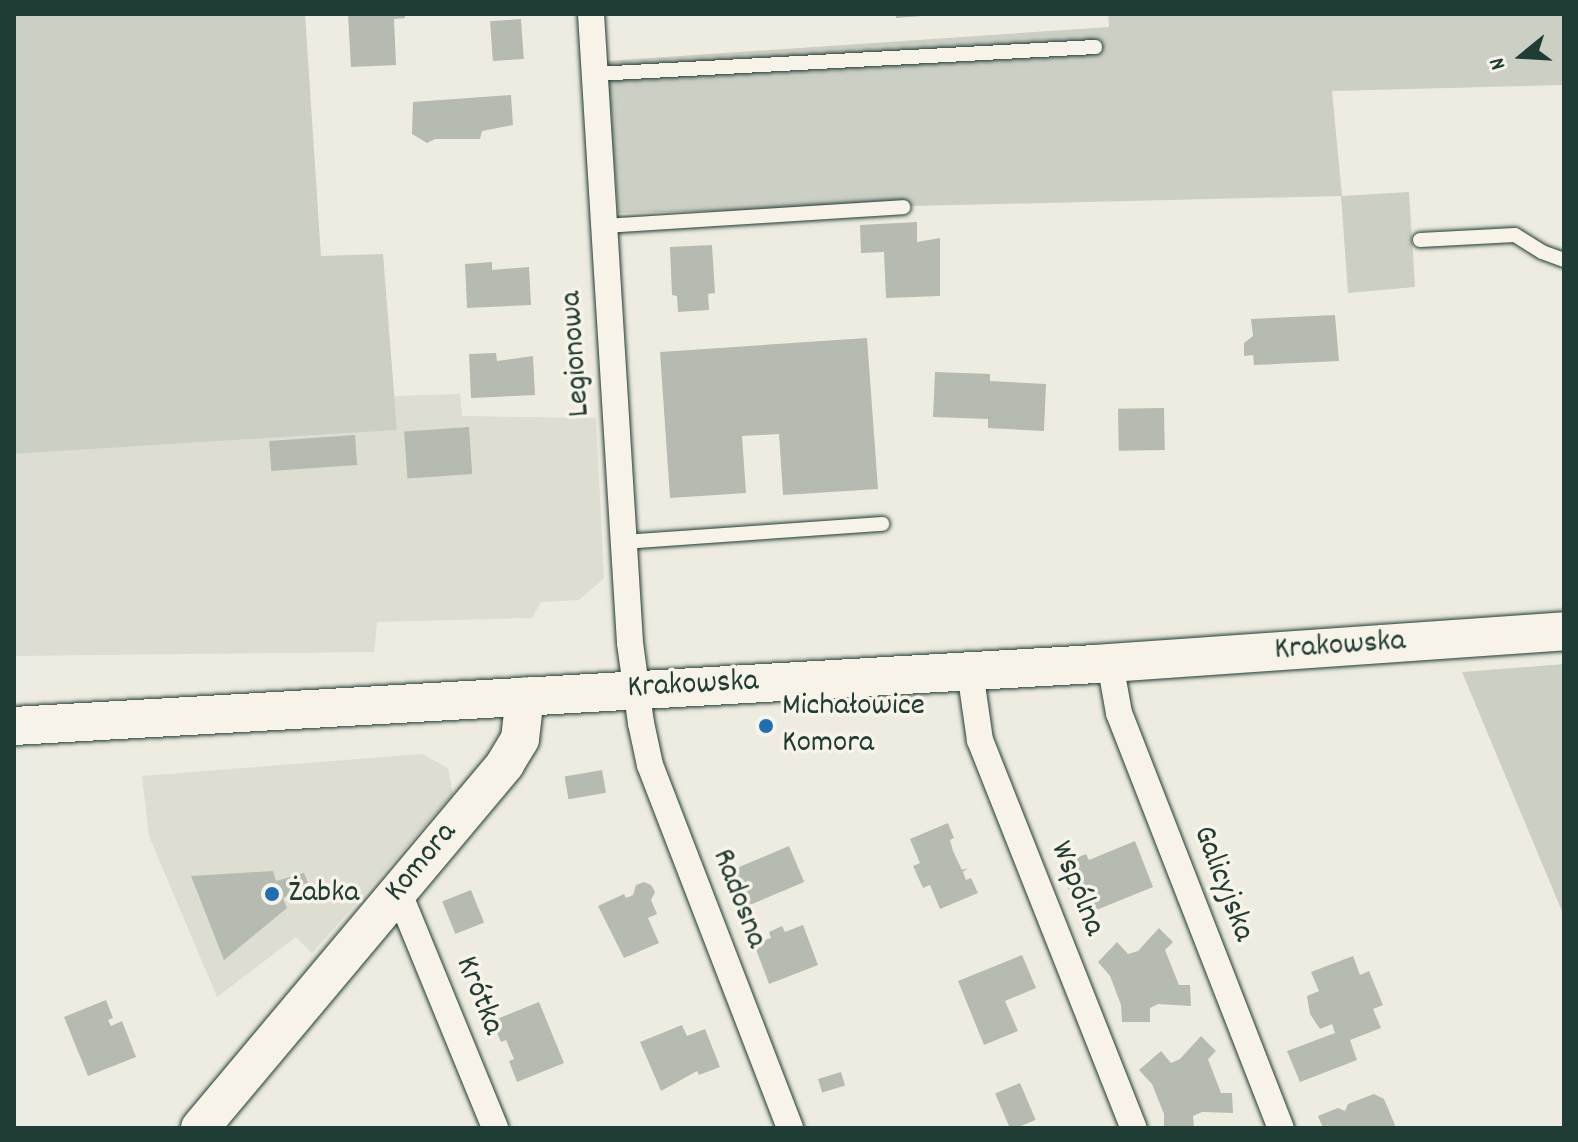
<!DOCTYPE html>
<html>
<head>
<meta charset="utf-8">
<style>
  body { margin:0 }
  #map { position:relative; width:1578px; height:1142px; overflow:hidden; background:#eeece1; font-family:Dekko,sans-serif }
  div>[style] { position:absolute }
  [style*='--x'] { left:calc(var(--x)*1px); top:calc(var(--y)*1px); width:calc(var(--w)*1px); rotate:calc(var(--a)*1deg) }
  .built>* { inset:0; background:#ddddd2 }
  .green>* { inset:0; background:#cccfc4 }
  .building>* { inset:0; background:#b5bbb0; transform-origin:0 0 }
  .roads { filter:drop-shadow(0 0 2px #1f3d34) drop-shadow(0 0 2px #1f3d34) }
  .lane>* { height:14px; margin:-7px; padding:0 7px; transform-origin:7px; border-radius:7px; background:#f7f3e8 }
  .street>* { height:26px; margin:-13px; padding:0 13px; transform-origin:13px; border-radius:13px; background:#f7f3e8 }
  .secondary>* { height:38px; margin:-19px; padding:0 19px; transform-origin:19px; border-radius:19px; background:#f7f3e8 }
  .dots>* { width:22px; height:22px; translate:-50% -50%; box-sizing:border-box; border:4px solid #f7f3e8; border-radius:50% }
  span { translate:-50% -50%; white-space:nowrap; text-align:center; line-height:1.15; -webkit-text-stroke:7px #f7f3e8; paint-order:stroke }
  .street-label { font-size:32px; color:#1f3d34 }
  .poi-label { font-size:32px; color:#1f3d34 }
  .left { translate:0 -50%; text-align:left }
  .frame { position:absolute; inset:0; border:16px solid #1f3d34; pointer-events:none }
  .north { position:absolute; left:1482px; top:16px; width:80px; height:80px; -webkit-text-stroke:6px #f7f3e8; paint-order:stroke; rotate:252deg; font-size:22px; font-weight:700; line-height:32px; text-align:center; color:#1f3d34 }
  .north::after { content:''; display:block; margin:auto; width:28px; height:36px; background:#1f3d34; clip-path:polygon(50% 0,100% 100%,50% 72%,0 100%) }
</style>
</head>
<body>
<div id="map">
  <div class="built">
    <i style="clip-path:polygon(460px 394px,462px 416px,596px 418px,604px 578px,579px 600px,541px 602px,532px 618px,377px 622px,374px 652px,14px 656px,14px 454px,397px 430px,394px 396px)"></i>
    <i style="clip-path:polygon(422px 754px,448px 768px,453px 794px,312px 953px,296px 937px,217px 997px,149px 836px,142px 776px)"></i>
  </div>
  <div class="green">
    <i style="clip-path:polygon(14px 14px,305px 14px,321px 256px,383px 254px,397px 430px,14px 454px)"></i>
    <i style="clip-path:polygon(1108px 14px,1564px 14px,1564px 85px,1332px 91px,1342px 196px,1409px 192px,1415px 287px,1348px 293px,1341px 196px,618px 213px,607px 61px,1109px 27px)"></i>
    <i style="clip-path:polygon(1564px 664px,1564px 916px,1462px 672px)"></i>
  </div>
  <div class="building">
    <i style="clip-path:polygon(348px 14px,405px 14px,405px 18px,394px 19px,396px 65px,351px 67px)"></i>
    <i style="clip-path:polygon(896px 14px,923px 14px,923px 16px,896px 18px)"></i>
    <i style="left:521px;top:19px;width:40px;height:31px;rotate:86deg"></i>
    <i style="clip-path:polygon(511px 95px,513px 125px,482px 131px,480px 139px,435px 139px,427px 143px,412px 134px,413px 102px)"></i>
    <i style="clip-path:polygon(917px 222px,917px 242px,940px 238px,940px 296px,886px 298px,884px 252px,861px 253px,860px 225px)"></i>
    <i style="clip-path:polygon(712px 245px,715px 293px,708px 294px,709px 310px,678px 312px,677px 296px,672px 295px,670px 247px)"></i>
    <i style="clip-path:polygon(492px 262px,492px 270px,529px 267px,531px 305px,467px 308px,465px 264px)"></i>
    <i style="clip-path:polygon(1335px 315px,1339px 361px,1254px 365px,1253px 355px,1244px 356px,1244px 343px,1253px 336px,1251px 319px)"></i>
    <i style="clip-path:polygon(867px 338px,878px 489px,783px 495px,779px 434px,742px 436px,746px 493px,670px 498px,660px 352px)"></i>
    <i style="clip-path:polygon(496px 353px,497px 361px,533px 356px,535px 395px,471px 398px,469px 354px)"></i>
    <i style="clip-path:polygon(935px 372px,990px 374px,990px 381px,1046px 384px,1044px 431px,988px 428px,988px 419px,933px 417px)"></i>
    <i style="left:1164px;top:408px;width:42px;height:46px;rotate:89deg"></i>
    <i style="left:469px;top:427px;width:47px;height:65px;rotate:86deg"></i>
    <i style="left:355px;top:435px;width:30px;height:86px;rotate:86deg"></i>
    <i style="left:602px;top:770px;width:23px;height:38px;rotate:80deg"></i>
    <i style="clip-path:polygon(948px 823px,954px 838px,950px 840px,953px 851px,962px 870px,968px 868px,963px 872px,966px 880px,971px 878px,978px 893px,940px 909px,930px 885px,923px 888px,913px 866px,920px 863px,910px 839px)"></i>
    <i style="clip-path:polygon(1135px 841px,1153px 887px,1089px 913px,1080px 891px,1071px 895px,1059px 865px,1086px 854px,1089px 860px)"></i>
    <i style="left:789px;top:846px;width:39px;height:61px;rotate:67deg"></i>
    <i style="clip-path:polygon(273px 871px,276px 881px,304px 873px,309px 885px,283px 898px,287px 908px,224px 960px,191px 876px)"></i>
    <i style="clip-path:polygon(644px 882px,651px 885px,655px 892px,651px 900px,657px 914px,648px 918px,659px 943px,624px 958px,598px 906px,624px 894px,626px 898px,633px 895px,636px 885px)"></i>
    <i style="left:471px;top:890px;width:35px;height:31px;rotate:68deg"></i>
    <i style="clip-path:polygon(803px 925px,818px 965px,769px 984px,754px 944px,771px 938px,769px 932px,782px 926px,785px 932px)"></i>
    <i style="clip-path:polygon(1159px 928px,1173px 942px,1165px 950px,1179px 985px,1190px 985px,1191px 1006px,1158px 1004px,1150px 1008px,1150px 1022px,1122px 1022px,1121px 1005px,1110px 976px,1098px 962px,1117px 942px,1128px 954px,1138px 951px)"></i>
    <i style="clip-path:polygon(1022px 955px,1036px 988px,1005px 1001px,1018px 1031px,984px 1045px,958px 981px)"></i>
    <i style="clip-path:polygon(1353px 956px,1360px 975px,1369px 971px,1383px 1005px,1373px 1009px,1381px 1028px,1350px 1040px,1357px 1060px,1300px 1082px,1287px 1051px,1335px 1033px,1332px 1024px,1320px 1029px,1310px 1014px,1307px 996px,1319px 991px,1311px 972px)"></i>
    <i style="clip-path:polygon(106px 1000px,113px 1018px,108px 1020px,111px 1026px,122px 1021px,136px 1057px,88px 1076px,64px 1017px)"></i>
    <i style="clip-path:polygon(539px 1002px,564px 1063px,517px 1082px,509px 1061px,514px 1059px,506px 1040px,501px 1042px,492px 1021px)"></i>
    <i style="clip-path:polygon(682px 1025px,687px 1036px,705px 1029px,720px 1067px,699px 1075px,697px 1071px,661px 1091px,640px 1042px)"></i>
    <i style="clip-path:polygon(1201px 1036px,1216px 1051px,1208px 1059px,1221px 1093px,1232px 1093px,1233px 1113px,1202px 1112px,1193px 1116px,1194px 1128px,1164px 1128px,1164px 1114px,1152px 1084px,1139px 1070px,1161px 1051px,1171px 1063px,1180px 1059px)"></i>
    <i style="left:841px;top:1072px;width:14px;height:24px;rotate:73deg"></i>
    <i style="left:1020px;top:1083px;width:40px;height:27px;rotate:67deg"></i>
    <i style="clip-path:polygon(1374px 1094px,1384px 1099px,1395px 1125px,1391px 1128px,1323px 1128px,1318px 1116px,1338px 1108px,1345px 1111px,1348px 1104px)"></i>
  </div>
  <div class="roads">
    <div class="lane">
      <i style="--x:595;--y:74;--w:501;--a:-3.09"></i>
      <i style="--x:603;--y:226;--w:301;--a:-3.6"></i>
      <i style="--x:1420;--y:240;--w:95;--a:-3"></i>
      <i style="--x:1515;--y:235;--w:32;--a:32"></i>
      <i style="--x:1542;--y:252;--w:23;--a:20"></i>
      <i style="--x:623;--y:542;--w:260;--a:-4"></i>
    </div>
    <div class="street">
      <i style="--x:591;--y:14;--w:630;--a:86.45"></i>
      <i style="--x:630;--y:643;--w:81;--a:82.2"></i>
      <i style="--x:641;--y:723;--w:43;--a:77.9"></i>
      <i style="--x:650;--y:765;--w:389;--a:68.9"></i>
      <i style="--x:1110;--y:663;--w:51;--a:79.8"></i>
      <i style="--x:1119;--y:713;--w:445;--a:68.7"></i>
      <i style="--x:970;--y:671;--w:70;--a:81.8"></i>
      <i style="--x:980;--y:740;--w:417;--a:68.4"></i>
      <i style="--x:398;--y:891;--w:256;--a:67.7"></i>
    </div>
    <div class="secondary">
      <i style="--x:14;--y:726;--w:1084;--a:-3.28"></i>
      <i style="--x:1096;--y:664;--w:469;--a:-4"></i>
      <i style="--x:200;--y:1128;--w:475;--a:-50"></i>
      <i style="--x:505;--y:764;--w:29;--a:-59"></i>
      <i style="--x:520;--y:739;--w:43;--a:-83.4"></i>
    </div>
  </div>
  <div class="dots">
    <i style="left:766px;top:726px;background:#1f6fb2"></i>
    <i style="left:272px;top:894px;background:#1f6fb2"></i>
  </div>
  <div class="street-label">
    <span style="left:577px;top:354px;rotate:-94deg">Legionowa</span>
    <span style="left:1340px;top:647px;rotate:-4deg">Krakowska</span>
    <span style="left:693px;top:686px;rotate:-3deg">Krakowska</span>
    <span style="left:422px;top:863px;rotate:-50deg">Komora</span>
    <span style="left:1222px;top:884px;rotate:69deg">Galicyjska</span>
    <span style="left:1076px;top:889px;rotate:68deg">Wspólna</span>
    <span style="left:738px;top:899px;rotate:69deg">Radosna</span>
    <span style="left:478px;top:996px;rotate:68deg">Krótka</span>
  </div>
  <div class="poi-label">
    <span class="left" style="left:782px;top:726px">Michałowice<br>Komora</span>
    <span class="left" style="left:288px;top:894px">Żabka</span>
  </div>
  <div class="frame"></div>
  <div class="north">N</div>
</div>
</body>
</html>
